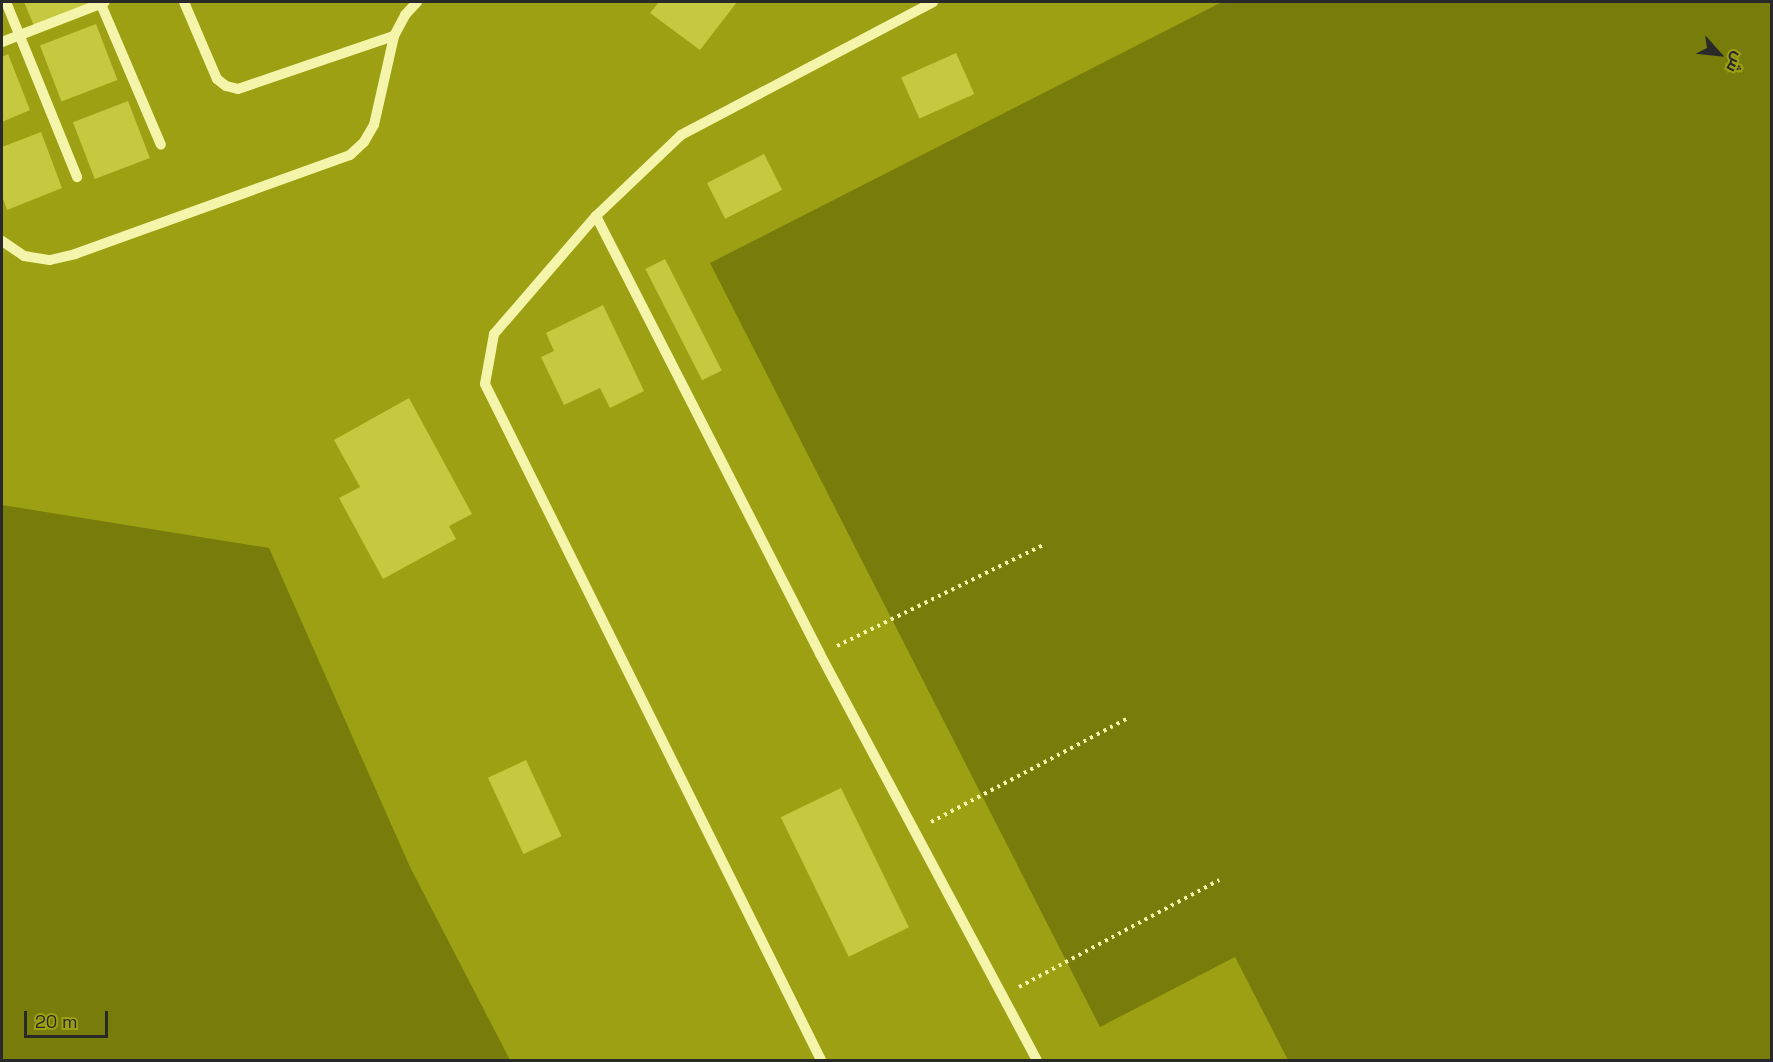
<!DOCTYPE html>
<html>
<head>
<meta charset="utf-8">
<style>
  body { margin:0 }
  #map { position:relative; width:1773px; height:1062px; overflow:hidden; background:#9ca012; font-family:"Space Grotesk",Cairo,sans-serif }
  div>[style] { position:absolute }
  [style*='--x'] { left:calc(var(--x)*1px); top:calc(var(--y)*1px); width:calc(var(--w)*1px); rotate:calc(var(--a)*1deg) }
  .water>* { inset:0; background:#787c0b }
  .building>* { inset:0; background:#c6c83f; transform-origin:0 0 }
  .path>* { height:4px; margin-top:-2px; transform-origin:0; background:repeating-linear-gradient(90deg,#f4f5aa 0 3px,transparent 0 7.5px) }
  .service>* { height:10px; margin:-5px; padding:0 5px; transform-origin:5px; border-radius:5px; background:#f4f5aa }
  span { translate:-50% -50%; white-space:nowrap; text-align:center; line-height:1.15; -webkit-text-stroke:4.5px #9ca012; paint-order:stroke }
  .frame { position:absolute; inset:0; border:3px solid #292929; pointer-events:none }
  .north { position:absolute; left:1689px; top:24px; width:60px; height:60px; -webkit-text-stroke:4px #9ca012; paint-order:stroke; rotate:117deg; font-size:16px; font-weight:700; line-height:24px; text-align:center; color:#292929 }
  .north::after { content:''; display:block; margin:auto; width:21px; height:27px; background:#292929; clip-path:polygon(50% 0,100% 100%,50% 72%,0 100%) }
  .scale { position:absolute; left:24px; top:1011px; width:84px; height:27px; box-sizing:border-box; border:3px solid #292929; border-top:0; padding-left:8px; font-size:18px; line-height:21px; white-space:nowrap; color:#292929; -webkit-text-stroke:4px #9ca012; paint-order:stroke }
</style>
</head>
<body>
<div id="map">
  <div class="water">
    <i style="clip-path:polygon(1222px 2px,1771px 2px,1771px 1060px,1288px 1060px,1235px 957px,1100px 1027px,710px 263px)"></i>
    <i style="clip-path:polygon(2px 505px,269px 548px,410px 867px,510px 1060px,2px 1060px)"></i>
  </div>
  <div class="building">
    <i style="clip-path:polygon(24px 2px,88px 2px,89px 4px,34px 26px)"></i>
    <i style="clip-path:polygon(659px 2px,737px 2px,700px 50px,650px 13px)"></i>
    <i style="left:96px;top:24px;width:60px;height:60px;rotate:69deg"></i>
    <i style="left:956px;top:53px;width:45px;height:60px;rotate:66deg"></i>
    <i style="clip-path:polygon(8px 54px,30px 110px,2px 122px,2px 57px)"></i>
    <i style="left:128px;top:101px;width:61px;height:59px;rotate:69deg"></i>
    <i style="clip-path:polygon(41px 132px,62px 188px,7px 210px,2px 196px,2px 147px)"></i>
    <i style="left:764px;top:154px;width:40px;height:64px;rotate:63deg"></i>
    <i style="left:665px;top:259px;width:125px;height:22px;rotate:63deg"></i>
    <i style="clip-path:polygon(603px 305px,644px 391px,610px 408px,600px 388px,564px 405px,541px 357px,554px 351px,546px 333px)"></i>
    <i style="clip-path:polygon(409px 398px,472px 514px,449px 526px,456px 539px,383px 579px,339px 498px,360px 487px,334px 440px)"></i>
    <i style="left:526px;top:760px;width:84px;height:42px;rotate:65deg"></i>
    <i style="left:841px;top:788px;width:155px;height:67px;rotate:64deg"></i>
  </div>
  <div class="path">
    <i style="--x:837;--y:646;--w:232;--a:-26.1"></i>
    <i style="--x:931;--y:822;--w:223;--a:-27.8"></i>
    <i style="--x:1019;--y:987;--w:227;--a:-28.1"></i>
  </div>
  <div class="service">
    <i style="--x:6;--y:2;--w:189;--a:67.9"></i>
    <i style="--x:100;--y:2;--w:155;--a:66.9"></i>
    <i style="--x:184;--y:2;--w:84;--a:66.8"></i>
    <i style="--x:217;--y:79;--w:11;--a:38"></i>
    <i style="--x:226;--y:86;--w:12;--a:14"></i>
    <i style="--x:238;--y:89;--w:165;--a:-18.8"></i>
    <i style="--x:2;--y:42;--w:110;--a:-21.2"></i>
    <i style="--x:596;--y:216;--w:492;--a:62.9"></i>
    <i style="--x:820;--y:654;--w:460;--a:61.9"></i>
    <i style="--x:2;--y:241;--w:27;--a:34"></i>
    <i style="--x:24;--y:256;--w:26;--a:9"></i>
    <i style="--x:50;--y:260;--w:26;--a:-13"></i>
    <i style="--x:75;--y:254;--w:292;--a:-19.8"></i>
    <i style="--x:350;--y:155;--w:19;--a:-43"></i>
    <i style="--x:364;--y:142;--w:20;--a:-60"></i>
    <i style="--x:374;--y:125;--w:91;--a:-77.3"></i>
    <i style="--x:394;--y:36;--w:24;--a:-62"></i>
    <i style="--x:405;--y:15;--w:18;--a:-47"></i>
    <i style="--x:821;--y:1060;--w:755;--a:-116.43"></i>
    <i style="--x:485;--y:384;--w:51;--a:-79.8"></i>
    <i style="--x:494;--y:334;--w:156;--a:-49.2"></i>
    <i style="--x:596;--y:216;--w:117;--a:-43.6"></i>
    <i style="--x:681;--y:135;--w:285;--a:-27.8"></i>
  </div>
  <div class="frame"></div>
  <div class="north">ش</div>
  <div class="scale">20 m</div>
</div>
</body>
</html>
